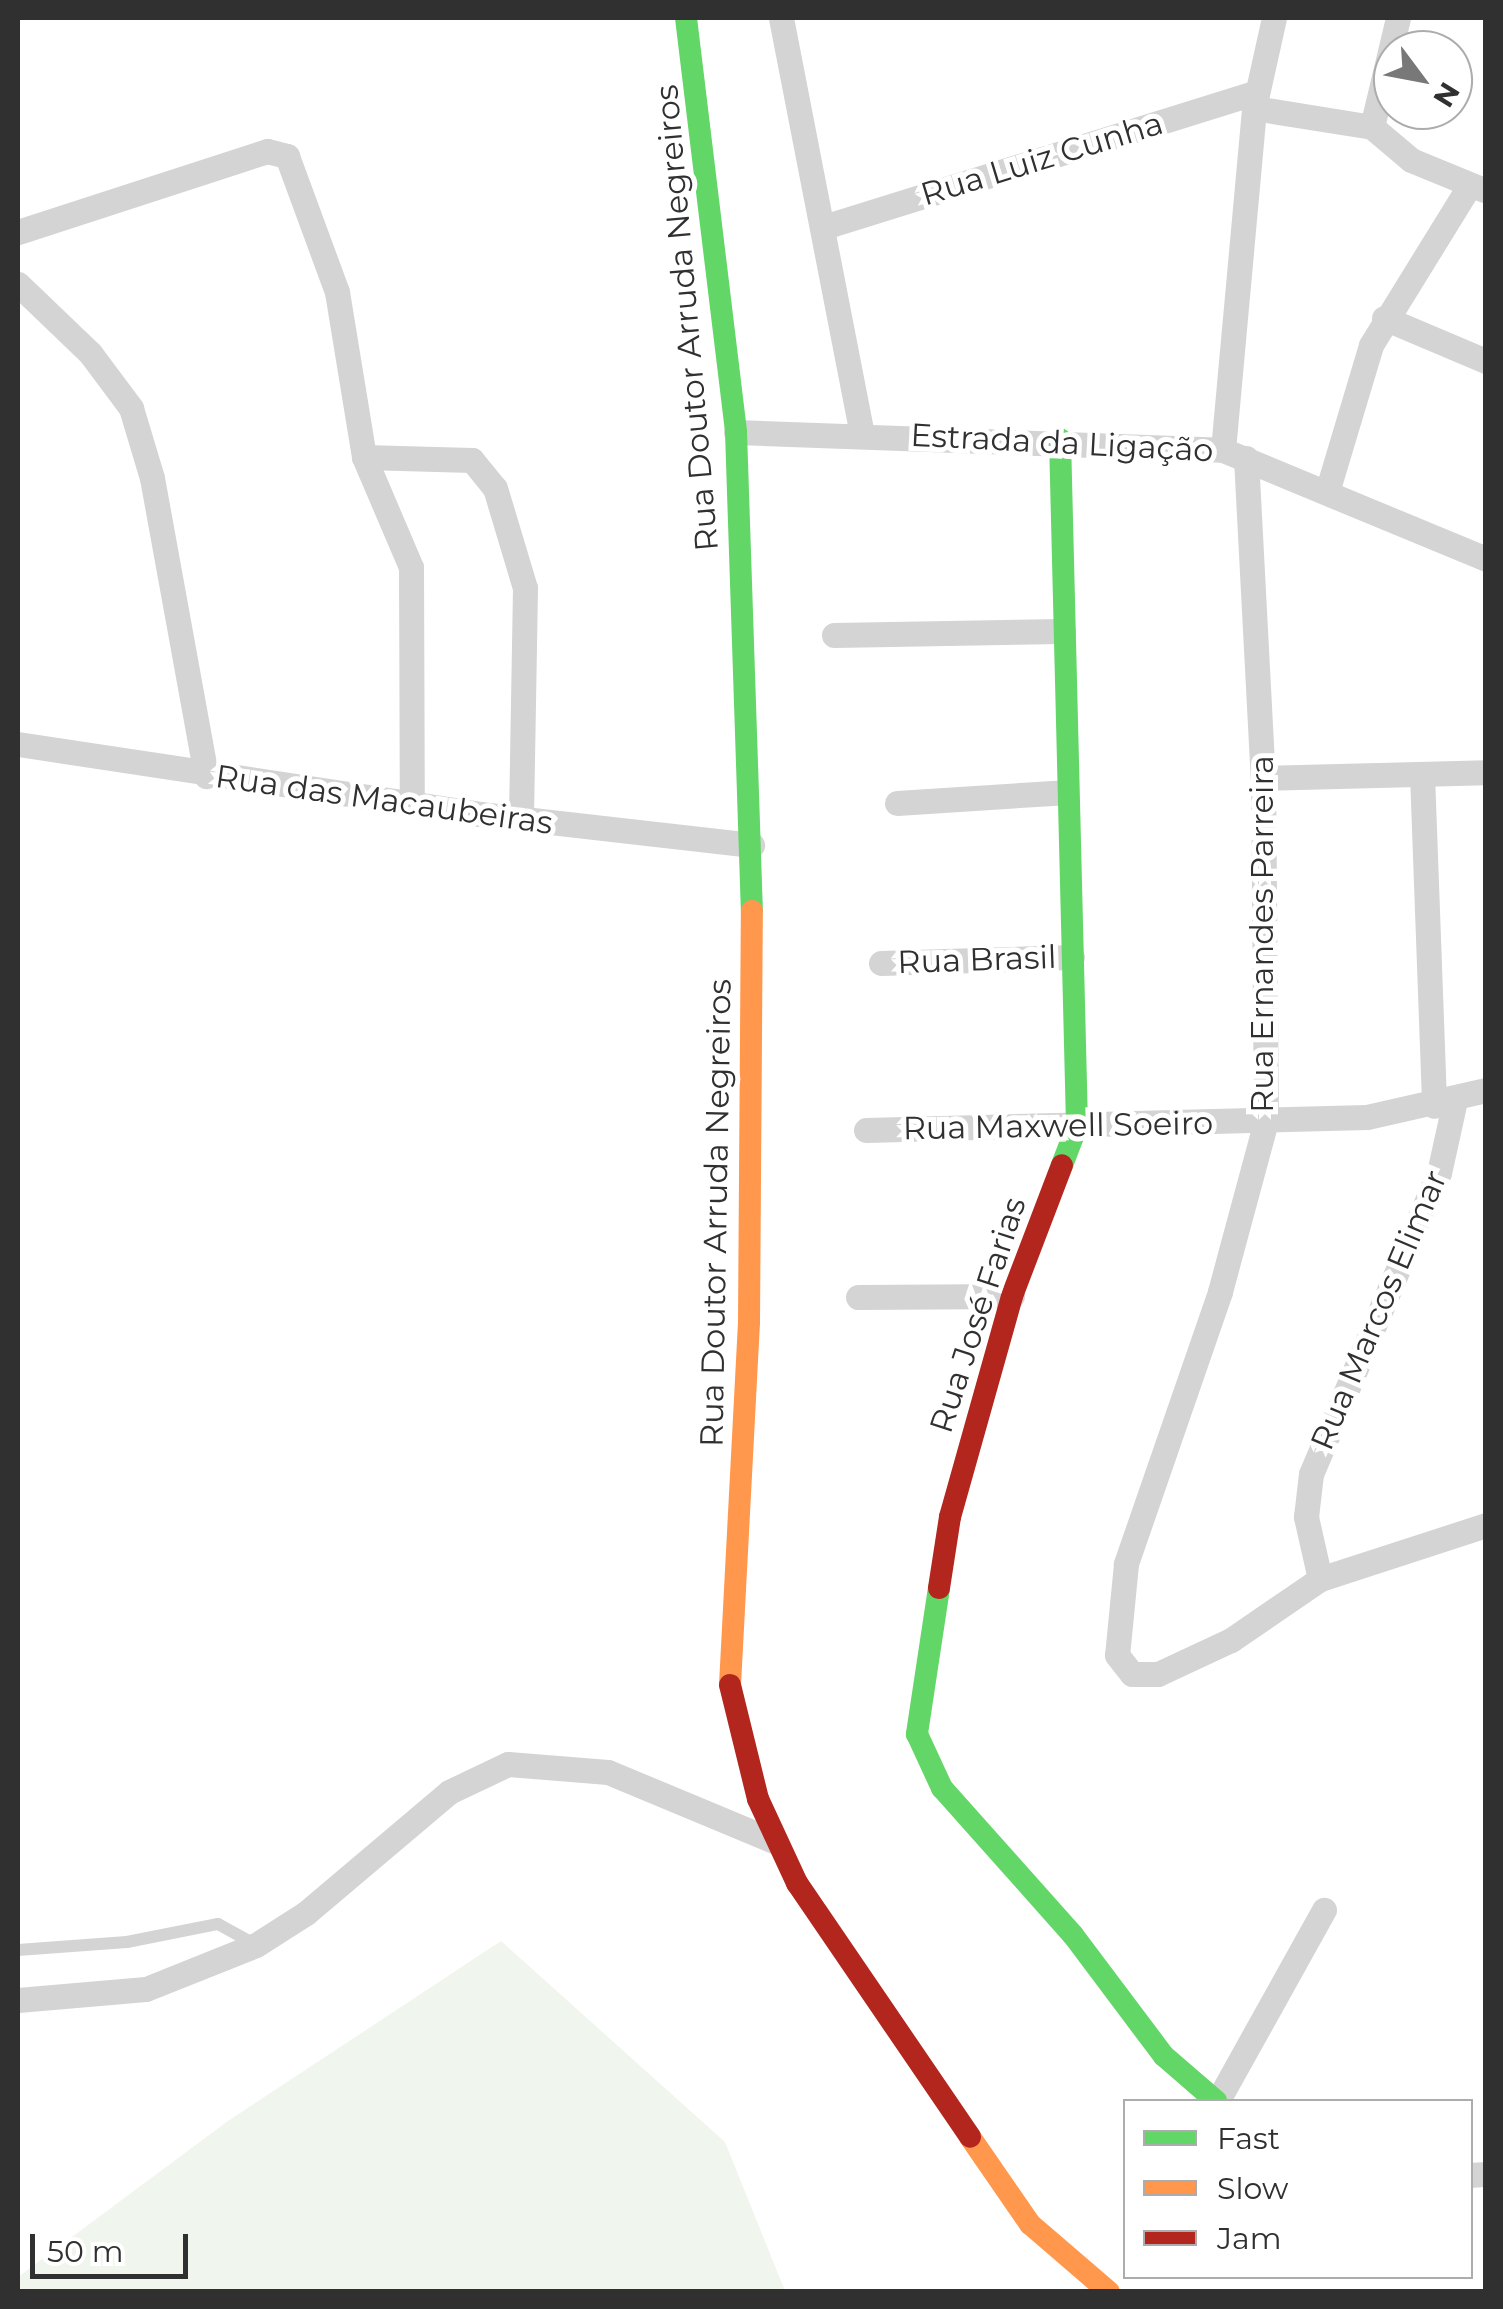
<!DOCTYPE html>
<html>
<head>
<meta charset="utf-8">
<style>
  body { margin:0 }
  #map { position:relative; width:1503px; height:2309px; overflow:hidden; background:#fff; font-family:Montserrat,sans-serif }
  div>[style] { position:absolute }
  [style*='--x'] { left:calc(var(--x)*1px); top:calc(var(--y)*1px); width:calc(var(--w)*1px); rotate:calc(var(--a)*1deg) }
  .green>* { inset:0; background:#f0f5ed }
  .lane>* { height:12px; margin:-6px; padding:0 6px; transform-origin:6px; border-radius:6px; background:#d4d4d4 }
  .street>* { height:25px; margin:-12.5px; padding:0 12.5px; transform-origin:12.5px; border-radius:12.5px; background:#d4d4d4 }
  .fast>* { height:22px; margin:-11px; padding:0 11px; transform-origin:11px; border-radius:11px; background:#63d668 }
  .slow>* { height:22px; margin:-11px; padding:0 11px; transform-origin:11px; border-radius:11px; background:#ff974d }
  .jam>* { height:22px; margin:-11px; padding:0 11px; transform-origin:11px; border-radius:11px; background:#b3261e }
  span { translate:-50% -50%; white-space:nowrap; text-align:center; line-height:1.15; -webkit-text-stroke:10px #fff; paint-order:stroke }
  .street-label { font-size:32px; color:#303030 }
  .frame { position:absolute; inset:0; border:20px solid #303030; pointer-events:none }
  .legend { position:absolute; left:1123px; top:2099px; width:350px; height:180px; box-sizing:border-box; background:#fff; border:2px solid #acacac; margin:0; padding:12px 18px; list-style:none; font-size:30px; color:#303030 }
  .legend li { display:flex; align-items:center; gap:20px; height:50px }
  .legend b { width:50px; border:2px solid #acacac }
  .north { position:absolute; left:1373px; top:30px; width:100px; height:100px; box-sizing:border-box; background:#fff; border:2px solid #acacac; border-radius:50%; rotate:122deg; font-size:28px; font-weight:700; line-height:40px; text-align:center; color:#303030 }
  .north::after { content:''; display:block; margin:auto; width:35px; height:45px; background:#787878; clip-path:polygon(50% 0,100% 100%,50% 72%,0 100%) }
  .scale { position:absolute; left:30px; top:2234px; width:158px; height:45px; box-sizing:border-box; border:5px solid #303030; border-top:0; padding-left:12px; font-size:30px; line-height:35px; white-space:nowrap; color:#303030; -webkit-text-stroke:8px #fff; paint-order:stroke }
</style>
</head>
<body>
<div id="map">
  <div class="green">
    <i style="clip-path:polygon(501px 1941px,725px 2142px,785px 2291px,18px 2291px,18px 2277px,228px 2121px)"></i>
  </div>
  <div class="lane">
    <i style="--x:18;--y:1950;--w:109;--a:-4.2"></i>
    <i style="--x:127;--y:1942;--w:93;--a:-11.2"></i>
    <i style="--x:218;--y:1924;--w:43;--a:28.9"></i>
  </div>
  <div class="street">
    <i style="--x:781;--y:18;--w:423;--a:79"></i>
    <i style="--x:1254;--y:108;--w:120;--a:9.1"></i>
    <i style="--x:1372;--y:127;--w:51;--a:40.2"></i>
    <i style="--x:1411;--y:160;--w:79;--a:22.3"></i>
    <i style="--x:1372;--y:127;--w:112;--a:-76.6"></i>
    <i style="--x:827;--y:226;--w:450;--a:-17.3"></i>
    <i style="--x:18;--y:232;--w:262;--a:-18"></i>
    <i style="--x:267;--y:151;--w:21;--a:14"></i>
    <i style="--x:287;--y:156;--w:145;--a:69.8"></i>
    <i style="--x:337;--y:292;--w:167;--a:80.7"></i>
    <i style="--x:364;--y:457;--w:120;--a:66.9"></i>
    <i style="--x:411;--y:567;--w:237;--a:89.8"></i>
    <i style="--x:18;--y:284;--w:100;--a:43.8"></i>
    <i style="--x:90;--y:353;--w:69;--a:53.3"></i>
    <i style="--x:131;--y:408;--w:73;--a:73.3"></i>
    <i style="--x:152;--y:478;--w:303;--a:79.7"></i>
    <i style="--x:1384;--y:318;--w:111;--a:22.9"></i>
    <i style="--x:736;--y:432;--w:487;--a:2.1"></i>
    <i style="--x:1223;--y:450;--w:285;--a:22.5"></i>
    <i style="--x:1223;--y:450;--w:343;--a:-84.8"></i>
    <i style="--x:1254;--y:108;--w:92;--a:-77.5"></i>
    <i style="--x:364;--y:457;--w:108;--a:1.6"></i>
    <i style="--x:472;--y:460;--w:36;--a:51"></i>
    <i style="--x:495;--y:488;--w:104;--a:73.3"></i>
    <i style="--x:525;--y:588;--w:231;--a:91"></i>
    <i style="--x:1246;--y:458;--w:320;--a:87"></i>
    <i style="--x:1263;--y:778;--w:343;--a:89.5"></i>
    <i style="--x:1266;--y:1121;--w:177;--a:105.1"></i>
    <i style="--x:1220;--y:1292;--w:288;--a:109.1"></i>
    <i style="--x:1126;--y:1564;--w:91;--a:95.6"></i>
    <i style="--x:1117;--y:1655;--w:24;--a:52"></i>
    <i style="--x:1132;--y:1674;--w:26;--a:0"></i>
    <i style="--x:1158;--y:1674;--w:81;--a:-25"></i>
    <i style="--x:1231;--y:1640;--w:108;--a:-34.4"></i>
    <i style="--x:1320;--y:1579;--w:175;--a:-18"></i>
    <i style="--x:1327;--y:492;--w:153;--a:-73.3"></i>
    <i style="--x:1371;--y:345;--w:188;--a:-58.3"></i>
    <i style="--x:834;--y:635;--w:229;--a:-1"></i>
    <i style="--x:18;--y:744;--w:467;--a:8.6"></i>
    <i style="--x:480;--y:814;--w:274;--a:6.5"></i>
    <i style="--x:1422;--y:774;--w:332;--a:87.9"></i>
    <i style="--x:1263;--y:778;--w:223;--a:-1.5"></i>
    <i style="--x:897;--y:803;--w:168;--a:-3.7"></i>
    <i style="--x:881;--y:963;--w:191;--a:-1.8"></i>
    <i style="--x:866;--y:1130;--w:501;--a:-1.49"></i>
    <i style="--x:1367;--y:1117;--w:122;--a:-12.8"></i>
    <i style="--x:858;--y:1297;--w:154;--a:-0.4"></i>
    <i style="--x:1320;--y:1579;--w:64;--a:-102.7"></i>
    <i style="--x:1306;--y:1517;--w:43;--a:-83.4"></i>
    <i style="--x:1311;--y:1474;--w:327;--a:-67"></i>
    <i style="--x:1439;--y:1173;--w:75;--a:-77.6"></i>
    <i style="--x:18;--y:2000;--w:128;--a:-4.9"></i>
    <i style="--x:146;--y:1989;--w:118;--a:-21.8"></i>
    <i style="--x:256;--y:1945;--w:59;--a:-32.6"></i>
    <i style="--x:306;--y:1913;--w:187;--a:-40.2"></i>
    <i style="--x:449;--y:1792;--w:65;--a:-25.4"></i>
    <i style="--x:508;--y:1764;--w:100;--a:4.6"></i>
    <i style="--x:608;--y:1772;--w:180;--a:22.6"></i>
    <i style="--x:1217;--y:2102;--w:220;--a:-60.9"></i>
    <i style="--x:1470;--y:2175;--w:16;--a:-4"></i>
  </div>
  <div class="fast">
    <i style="--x:686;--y:18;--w:417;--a:83.1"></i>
    <i style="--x:736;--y:432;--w:479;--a:88.1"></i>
    <i style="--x:1060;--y:439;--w:687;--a:88.58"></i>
    <i style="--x:1077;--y:1126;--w:42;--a:111"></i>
    <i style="--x:939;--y:1588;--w:148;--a:98.6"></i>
    <i style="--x:917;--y:1734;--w:60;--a:65.2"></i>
    <i style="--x:942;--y:1788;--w:197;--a:48.3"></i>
    <i style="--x:1073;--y:1935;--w:151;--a:53.1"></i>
    <i style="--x:1164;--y:2056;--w:69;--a:40.9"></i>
  </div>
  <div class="slow">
    <i style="--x:730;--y:1685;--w:363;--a:-87"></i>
    <i style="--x:749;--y:1322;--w:411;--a:-89.6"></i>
    <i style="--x:970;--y:2137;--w:106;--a:55.4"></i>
    <i style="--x:1030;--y:2224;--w:104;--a:40.7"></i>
  </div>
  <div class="jam">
    <i style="--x:939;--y:1588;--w:72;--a:-81.2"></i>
    <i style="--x:950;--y:1517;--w:230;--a:-74.3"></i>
    <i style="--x:1012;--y:1296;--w:140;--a:-69.1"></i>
    <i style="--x:730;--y:1685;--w:117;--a:76.2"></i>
    <i style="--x:758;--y:1799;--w:93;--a:65.1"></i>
    <i style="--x:797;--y:1883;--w:307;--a:55.7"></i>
  </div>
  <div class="street-label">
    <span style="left:1042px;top:159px;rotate:-17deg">Rua Luiz Cunha</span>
    <span style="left:687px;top:318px;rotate:-95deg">Rua Doutor Arruda Negreiros</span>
    <span style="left:1062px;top:443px;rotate:3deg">Estrada da Ligação</span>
    <span style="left:384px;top:800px;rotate:8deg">Rua das Macaubeiras</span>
    <span style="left:1262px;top:934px;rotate:-90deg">Rua Ernandes Parreira</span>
    <span style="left:977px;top:960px;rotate:-2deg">Rua Brasil</span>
    <span style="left:1058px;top:1126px;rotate:-1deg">Rua Maxwell Soeiro</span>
    <span style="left:716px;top:1213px;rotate:-89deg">Rua Doutor Arruda Negreiros</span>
    <span style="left:1379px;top:1310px;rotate:-67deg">Rua Marcos Elimar</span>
    <span style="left:978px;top:1315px;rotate:-72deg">Rua José Farias</span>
  </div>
  <div class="frame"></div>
  <ul class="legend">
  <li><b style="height:12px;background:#63d668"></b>Fast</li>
  <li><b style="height:12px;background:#ff974d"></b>Slow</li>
  <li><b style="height:12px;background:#b3261e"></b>Jam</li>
  </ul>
  <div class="north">N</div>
  <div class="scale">50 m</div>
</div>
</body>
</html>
